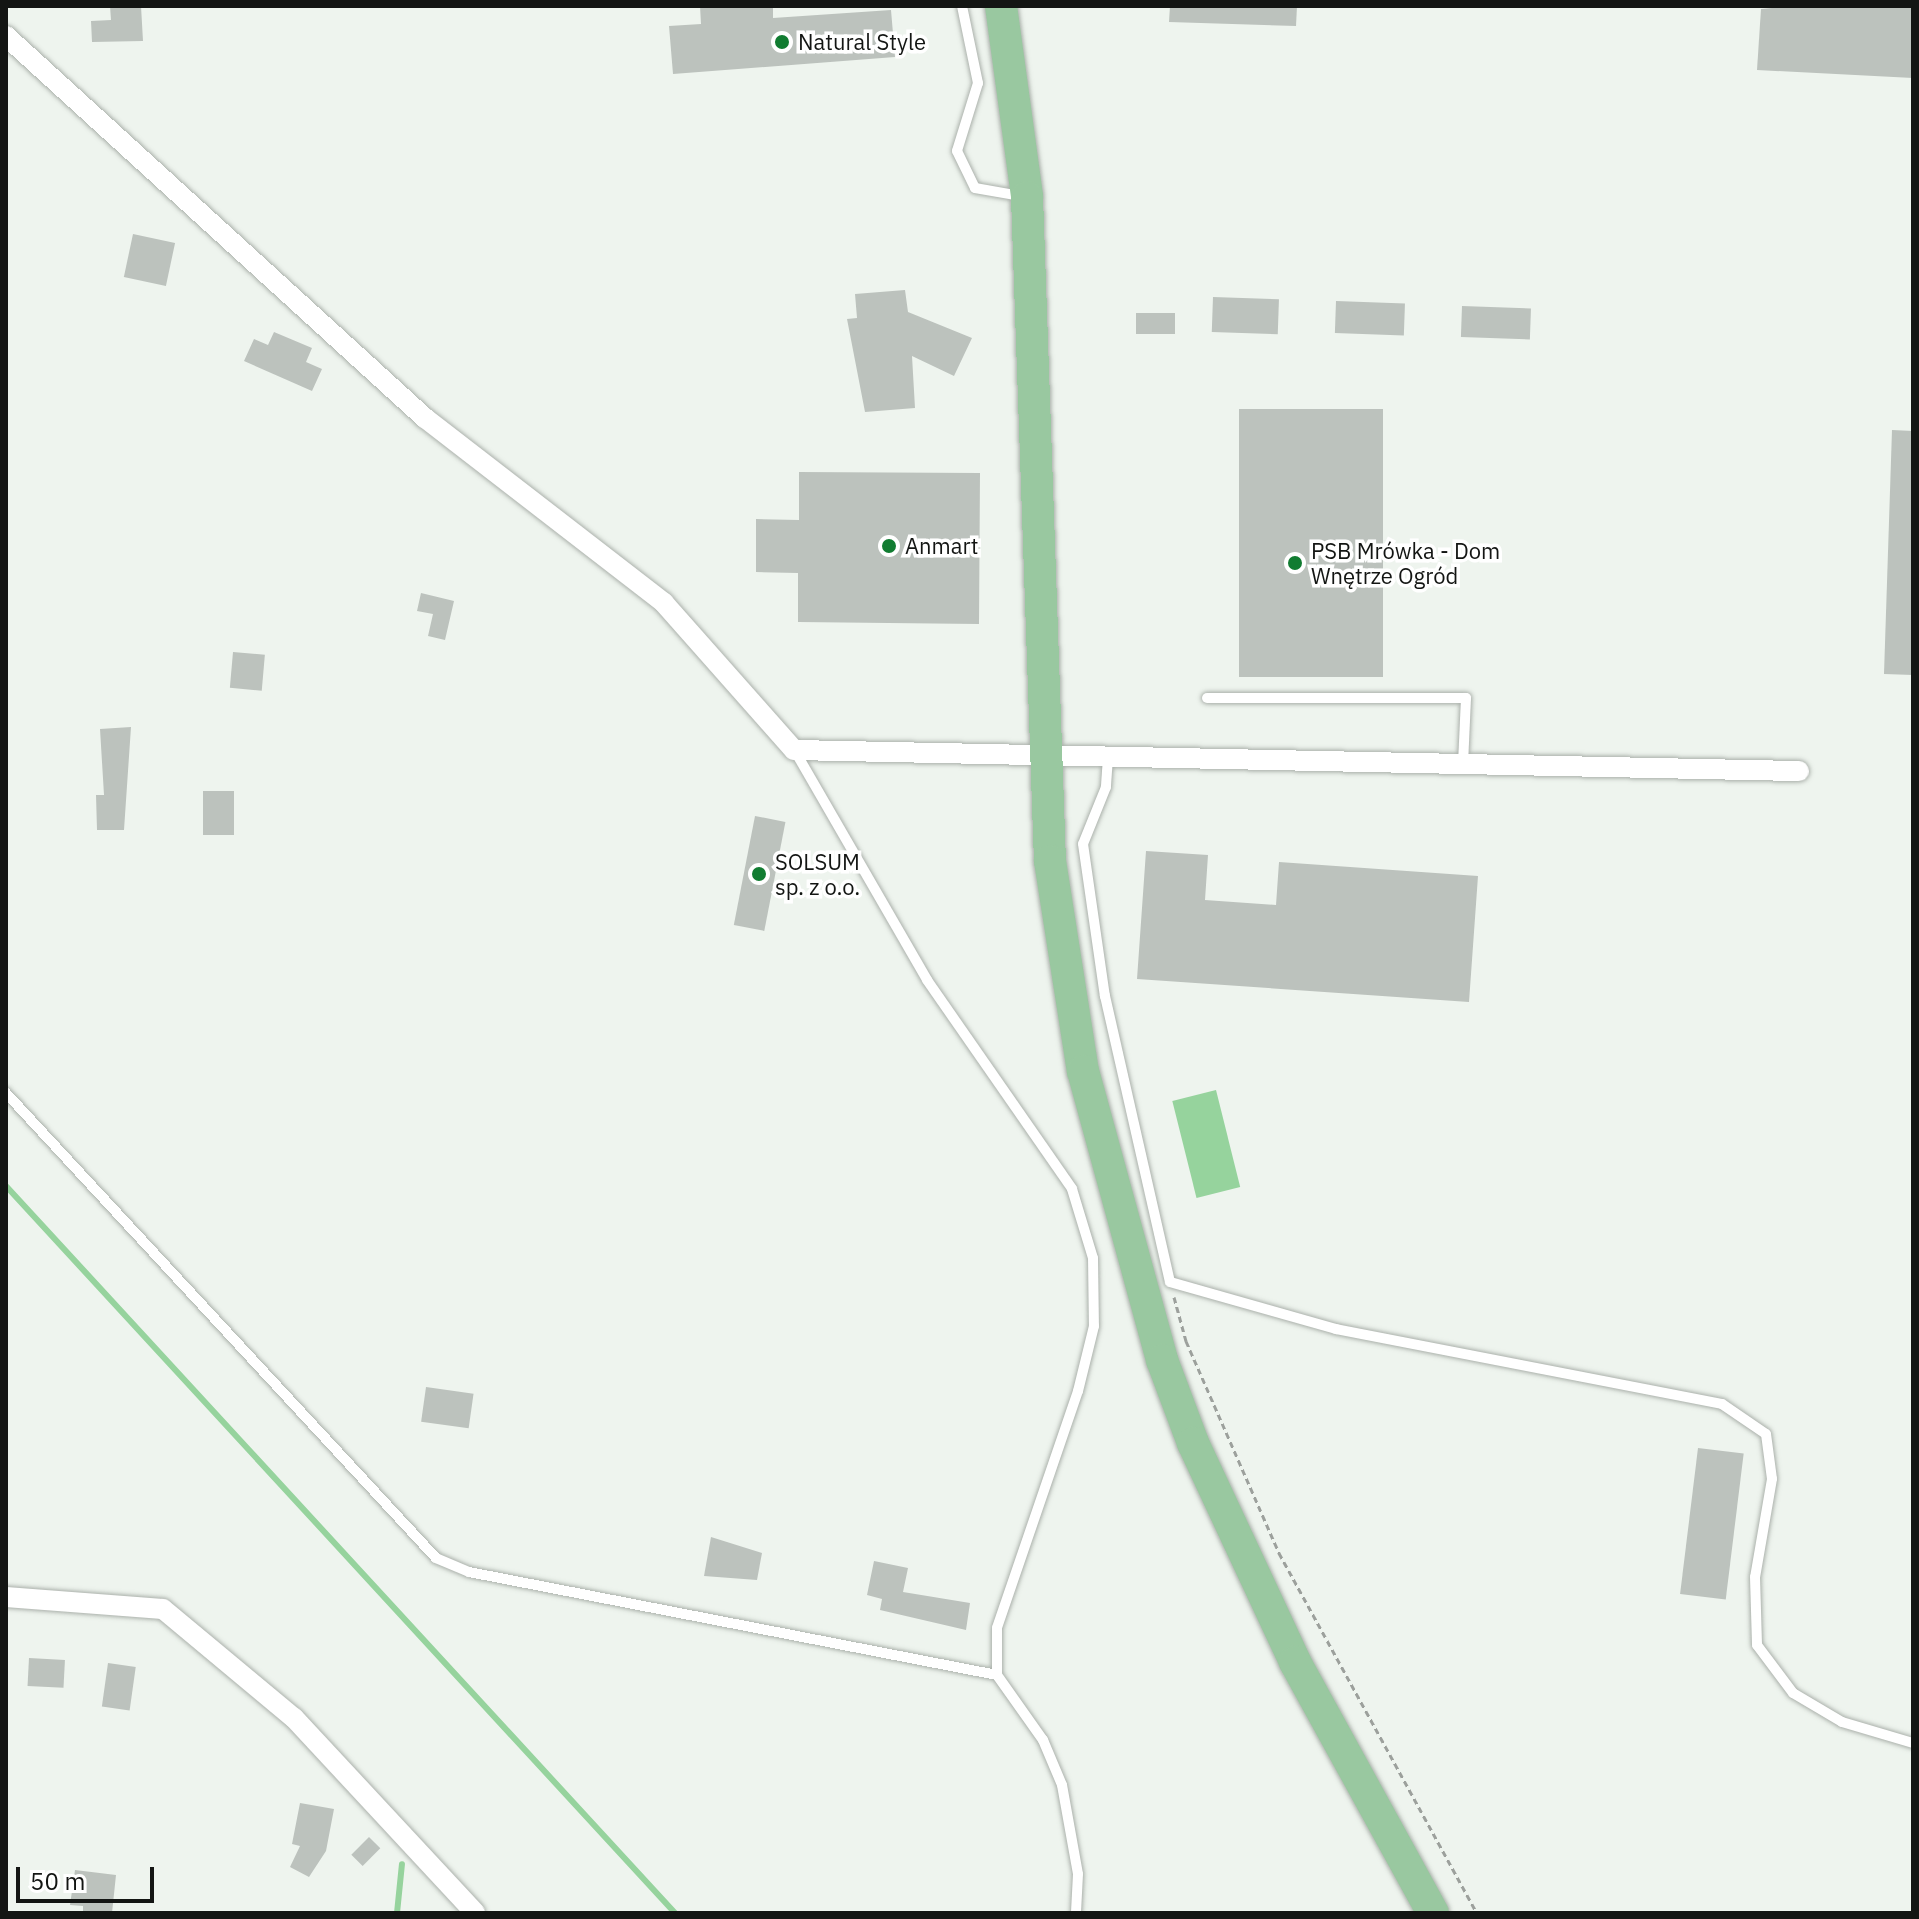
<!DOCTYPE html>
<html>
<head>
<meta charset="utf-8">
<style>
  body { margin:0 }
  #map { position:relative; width:1919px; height:1919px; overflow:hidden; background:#eef4ee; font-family:"IBM Plex Sans",sans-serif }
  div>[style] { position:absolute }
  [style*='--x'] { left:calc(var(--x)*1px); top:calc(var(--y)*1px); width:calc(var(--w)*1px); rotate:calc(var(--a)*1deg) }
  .water>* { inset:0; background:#96d39d; transform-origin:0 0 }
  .stream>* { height:6px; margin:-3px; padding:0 3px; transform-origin:3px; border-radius:3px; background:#96d39d }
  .building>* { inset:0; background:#bcc2bd; transform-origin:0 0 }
  .path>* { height:3px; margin-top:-1.5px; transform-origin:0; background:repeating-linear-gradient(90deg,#9ca09c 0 6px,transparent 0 10px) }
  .roads { filter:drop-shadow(0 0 2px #abb1ab) drop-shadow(0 0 2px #abb1ab) }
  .lane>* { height:10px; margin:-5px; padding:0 5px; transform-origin:5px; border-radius:5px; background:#fff }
  .street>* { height:20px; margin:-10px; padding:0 10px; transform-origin:10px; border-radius:10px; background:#fff }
  .primary>* { height:32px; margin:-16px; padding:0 16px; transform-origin:16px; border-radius:16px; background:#99c8a0 }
  .dots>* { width:22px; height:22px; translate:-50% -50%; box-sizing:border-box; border:4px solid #fff; border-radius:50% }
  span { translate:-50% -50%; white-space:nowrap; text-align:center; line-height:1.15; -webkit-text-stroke:7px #fff; paint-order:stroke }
  .poi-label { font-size:22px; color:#131513 }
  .left { translate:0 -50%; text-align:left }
  .frame { position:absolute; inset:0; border:8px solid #131513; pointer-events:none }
  .scale { position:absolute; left:16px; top:1867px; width:138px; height:36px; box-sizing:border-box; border:4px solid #131513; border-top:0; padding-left:10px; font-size:24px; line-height:28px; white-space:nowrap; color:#131513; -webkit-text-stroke:6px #fff; paint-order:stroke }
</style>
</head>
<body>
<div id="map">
  <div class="water">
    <i style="left:1216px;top:1090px;width:100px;height:45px;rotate:76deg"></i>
  </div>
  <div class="stream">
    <i style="--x:6;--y:1186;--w:988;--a:47.38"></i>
    <i style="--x:397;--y:1913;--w:49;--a:-84.2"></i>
  </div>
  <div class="building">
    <i style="clip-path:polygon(110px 6px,141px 6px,143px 41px,92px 42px,91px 21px,111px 20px)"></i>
    <i style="clip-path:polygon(700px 6px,773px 6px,773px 18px,891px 10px,895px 57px,673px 74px,669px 26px,701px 24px)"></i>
    <i style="clip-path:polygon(1170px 6px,1297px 6px,1296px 26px,1169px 22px)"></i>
    <i style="clip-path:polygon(1792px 6px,1913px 6px,1913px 78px,1757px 70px,1761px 9px)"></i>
    <i style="left:133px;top:234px;width:43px;height:44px;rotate:12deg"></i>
    <i style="clip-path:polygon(905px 290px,908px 312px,972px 338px,954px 376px,912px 356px,915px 408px,865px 412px,847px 319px,857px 318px,855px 294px)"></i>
    <i style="left:1213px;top:297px;width:66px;height:35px;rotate:2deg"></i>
    <i style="left:1336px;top:301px;width:69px;height:32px;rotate:2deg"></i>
    <i style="left:1462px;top:306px;width:69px;height:31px;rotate:2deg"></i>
    <i style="left:1136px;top:313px;width:39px;height:21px"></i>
    <i style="clip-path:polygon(274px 332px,312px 348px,306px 362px,322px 369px,312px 391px,244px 361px,254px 339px,268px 345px)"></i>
    <i style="left:1239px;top:409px;width:144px;height:268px"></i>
    <i style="clip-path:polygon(1892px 430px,1913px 431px,1913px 675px,1884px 674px)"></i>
    <i style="clip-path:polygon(799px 472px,980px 473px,979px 624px,798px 622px,798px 573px,756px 572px,756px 519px,799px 520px)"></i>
    <i style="clip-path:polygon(421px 593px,454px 601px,445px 640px,428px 636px,433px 614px,417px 611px)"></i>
    <i style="left:233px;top:652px;width:32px;height:36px;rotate:5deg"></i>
    <i style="clip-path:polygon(131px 727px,124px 830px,97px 830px,96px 795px,104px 795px,100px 729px)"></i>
    <i style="left:234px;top:791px;width:44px;height:31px;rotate:90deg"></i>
    <i style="left:755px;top:816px;width:31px;height:111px;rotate:11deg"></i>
    <i style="clip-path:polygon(1146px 851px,1208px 855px,1205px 900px,1276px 905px,1279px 862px,1478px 876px,1469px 1002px,1137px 979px)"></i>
    <i style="left:426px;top:1387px;width:48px;height:35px;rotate:8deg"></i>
    <i style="left:1698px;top:1448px;width:46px;height:147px;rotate:7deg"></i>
    <i style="clip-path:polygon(711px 1537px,762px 1553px,757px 1580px,704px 1576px)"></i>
    <i style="clip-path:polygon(874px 1561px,908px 1568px,903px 1592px,970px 1603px,966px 1630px,880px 1610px,882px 1599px,867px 1595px)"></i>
    <i style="left:29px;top:1658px;width:36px;height:28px;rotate:3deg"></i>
    <i style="left:108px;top:1663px;width:28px;height:44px;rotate:8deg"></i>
    <i style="clip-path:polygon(300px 1803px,334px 1809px,326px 1851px,309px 1877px,290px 1867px,300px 1846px,292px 1844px)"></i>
    <i style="left:369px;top:1837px;width:16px;height:25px;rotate:45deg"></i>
    <i style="clip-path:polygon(75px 1870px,116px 1875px,112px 1913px,83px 1913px,83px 1906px,70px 1905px)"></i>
  </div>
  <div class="path">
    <i style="--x:1174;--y:1297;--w:46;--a:74.7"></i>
    <i style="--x:1186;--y:1341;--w:232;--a:66.3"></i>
    <i style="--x:1279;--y:1553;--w:411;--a:61.2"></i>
  </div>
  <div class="roads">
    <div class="lane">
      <i style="--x:962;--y:6;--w:79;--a:78.3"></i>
      <i style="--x:978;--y:83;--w:71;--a:107.2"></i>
      <i style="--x:957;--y:151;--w:41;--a:64.1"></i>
      <i style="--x:975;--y:188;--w:47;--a:9.9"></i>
      <i style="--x:1207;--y:698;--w:259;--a:0"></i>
      <i style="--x:1466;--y:698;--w:66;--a:92.6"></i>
      <i style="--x:795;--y:751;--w:264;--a:60"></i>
      <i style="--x:927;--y:980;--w:254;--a:55.2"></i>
      <i style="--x:1072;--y:1189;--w:72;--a:73.1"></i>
      <i style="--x:1093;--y:1258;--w:68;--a:89.2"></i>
      <i style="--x:1094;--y:1326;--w:67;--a:103.8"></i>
      <i style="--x:1078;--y:1391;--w:250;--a:108.9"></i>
      <i style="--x:997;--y:1628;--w:47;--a:90"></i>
      <i style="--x:997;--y:1675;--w:80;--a:54.7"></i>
      <i style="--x:1043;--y:1740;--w:49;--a:67.1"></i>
      <i style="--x:1062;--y:1785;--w:90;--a:79.8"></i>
      <i style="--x:1078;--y:1874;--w:39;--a:93"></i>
      <i style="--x:1108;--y:757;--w:30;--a:94"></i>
      <i style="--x:1106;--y:787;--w:61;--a:112"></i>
      <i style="--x:1083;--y:844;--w:154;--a:81.8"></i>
      <i style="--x:1105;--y:996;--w:293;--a:77.2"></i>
      <i style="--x:1170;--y:1282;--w:173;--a:15.8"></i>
      <i style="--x:1336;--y:1329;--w:393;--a:11"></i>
      <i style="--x:1722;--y:1404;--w:53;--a:34.3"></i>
      <i style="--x:1766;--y:1434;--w:45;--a:82.4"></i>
      <i style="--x:1772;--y:1479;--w:99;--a:99.8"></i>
      <i style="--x:1755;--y:1577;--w:68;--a:88.3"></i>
      <i style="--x:1757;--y:1645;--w:60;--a:53.1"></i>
      <i style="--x:1793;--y:1693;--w:57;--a:30.6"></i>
      <i style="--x:1842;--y:1722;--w:74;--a:16.5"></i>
      <i style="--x:6;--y:1093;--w:633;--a:47.24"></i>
      <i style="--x:436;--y:1558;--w:36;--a:23"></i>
      <i style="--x:469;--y:1572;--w:538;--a:11.04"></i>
    </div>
    <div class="street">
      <i style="--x:6;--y:36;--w:567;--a:42.36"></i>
      <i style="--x:425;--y:418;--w:302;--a:37.7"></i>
      <i style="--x:664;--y:603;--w:196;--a:48.5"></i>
      <i style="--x:794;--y:750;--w:1005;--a:1.2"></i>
      <i style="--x:6;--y:1597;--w:157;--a:4.4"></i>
      <i style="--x:163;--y:1609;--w:170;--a:39.8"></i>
      <i style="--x:294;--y:1718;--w:266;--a:47.1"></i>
    </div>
    <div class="primary">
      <i style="--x:1001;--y:6;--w:193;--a:82.2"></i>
      <i style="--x:1027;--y:197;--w:664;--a:88.02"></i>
      <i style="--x:1050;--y:861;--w:213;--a:81.1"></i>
      <i style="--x:1083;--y:1071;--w:300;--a:74.7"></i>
      <i style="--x:1162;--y:1360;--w:89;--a:69.5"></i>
      <i style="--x:1193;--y:1443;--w:242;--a:65"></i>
      <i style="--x:1295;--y:1662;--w:286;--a:61.2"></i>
    </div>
  </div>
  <div class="dots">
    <i style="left:782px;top:42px;background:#117c31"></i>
    <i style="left:889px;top:546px;background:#117c31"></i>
    <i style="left:1295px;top:563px;background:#117c31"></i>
    <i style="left:759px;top:874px;background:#117c31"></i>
  </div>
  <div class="poi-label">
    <span class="left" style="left:798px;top:42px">Natural Style</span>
    <span class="left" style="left:905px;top:546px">Anmart</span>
    <span class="left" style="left:1311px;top:563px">PSB Mrówka - Dom<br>Wnętrze Ogród</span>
    <span class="left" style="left:775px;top:874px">SOLSUM<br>sp. z o.o.</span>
  </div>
  <div class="frame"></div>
  <div class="scale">50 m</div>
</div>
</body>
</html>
